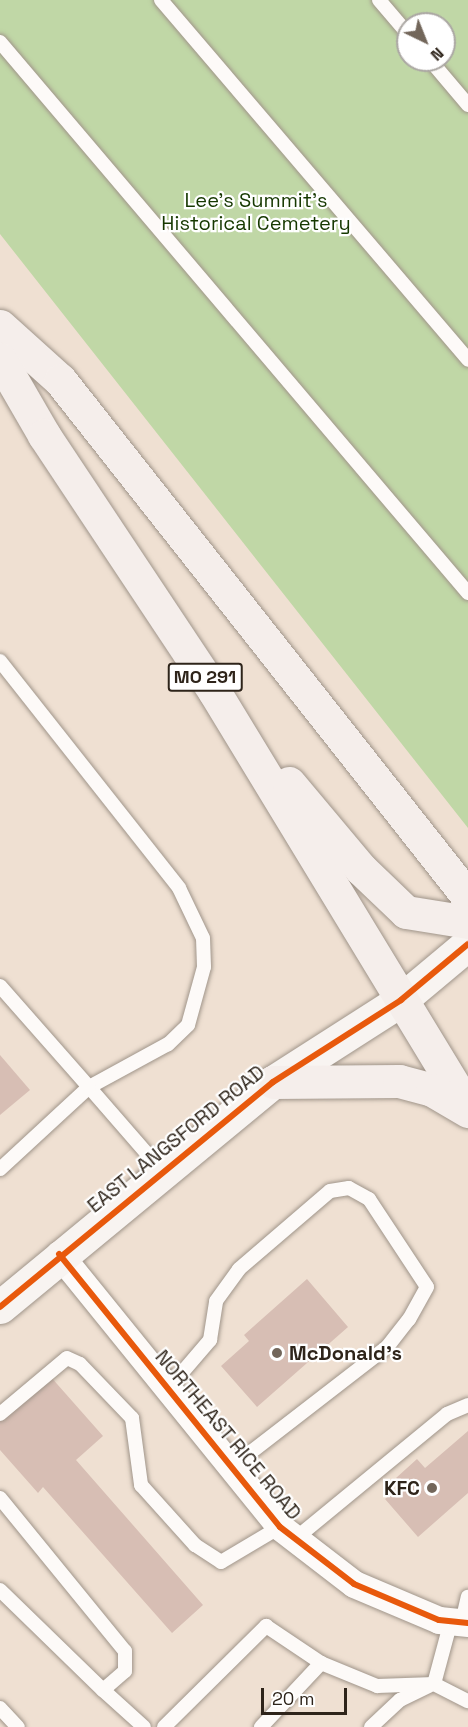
<!DOCTYPE html>
<html>
<head>
<meta charset="utf-8">
<style>
  body { margin:0 }
  #map { position:relative; width:468px; height:1727px; overflow:hidden; background:#efe0d2; font-family:"Space Grotesk",sans-serif }
  div>[style] { position:absolute }
  [style*='--x'] { left:calc(var(--x)*1px); top:calc(var(--y)*1px); width:calc(var(--w)*1px); rotate:calc(var(--a)*1deg) }
  .green>* { inset:0; background:#c0d7a6 }
  .building>* { inset:0; background:#d7beb4 }
  .roads { filter:drop-shadow(0 0 2px #a0958a) drop-shadow(0 0 2px #a0958a) }
  .lane>* { height:14px; margin:-7px; padding:0 7px; transform-origin:7px; border-radius:7px; background:#fdfaf8 }
  .street>* { height:27px; margin:-13.5px; padding:0 13.5px; transform-origin:13.5px; border-radius:13.5px; background:#fdfaf8 }
  .secondary>* { height:33px; margin:-16.5px; padding:0 16.5px; transform-origin:16.5px; border-radius:16.5px; background:#f8f4f1 }
  .primary>* { height:33px; margin:-16.5px; padding:0 16.5px; transform-origin:16.5px; border-radius:16.5px; background:#f5eeeb }
  .cycleway>* { height:6px; margin:-3px; padding:0 3px; transform-origin:3px; border-radius:3px; background:#e8590c }
  .dots>* { width:16px; height:16px; translate:-50% -50%; box-sizing:border-box; border:3px solid #fff; border-radius:50% }
  span { translate:-50% -50%; white-space:nowrap; text-align:center; line-height:1.15; -webkit-text-stroke:4.5px #fff; paint-order:stroke }
  .shield-label span { padding:2px 4px; background:#fff; border:2px solid; border-radius:4px; -webkit-text-stroke-width:0 }
  .shield-label { font-size:18px; color:#2e241a; font-weight:700 }
  .park-label { font-size:20px; color:#163800 }
  .street-label { font-size:20px; color:#2e241a }
  .poi-label { font-size:20px; color:#2e241a; font-weight:700 }
  .left { translate:0 -50%; text-align:left }
  .right { translate:-100% -50%; text-align:right }
  .north { position:absolute; left:396px; top:12px; width:60px; height:60px; box-sizing:border-box; background:#fff; border:2px solid #aba7a3; border-radius:50%; rotate:137deg; font-size:16px; font-weight:700; line-height:24px; text-align:center; color:#2e241a }
  .north::after { content:''; display:block; margin:auto; width:21px; height:27px; background:#72665a; clip-path:polygon(50% 0,100% 100%,50% 72%,0 100%) }
  .scale { position:absolute; left:261px; top:1688px; width:86px; height:27px; box-sizing:border-box; border:3px solid #2e241a; border-top:0; padding-left:8px; font-size:18px; line-height:21px; white-space:nowrap; color:#2e241a; -webkit-text-stroke:4px #fff; paint-order:stroke }
</style>
</head>
<body>
<div id="map">
  <div class="green">
    <i style="clip-path:polygon(evenodd,0 0,468px 0,468px 828px,0 234px,0 0,408px 24px,444px 24px,444px 60px,408px 60px,408px 24px)"></i>
  </div>
  <div class="building">
    <i style="clip-path:polygon(0 1055px,30px 1090px,0 1115px)"></i>
    <i style="clip-path:polygon(307px 1279px,348px 1327px,257px 1407px,221px 1366px,249px 1341px,244px 1335px)"></i>
    <i style="clip-path:polygon(50px 1376px,103px 1436px,76px 1460px,203px 1605px,172px 1633px,43px 1487px,38px 1493px,0 1450px,0 1420px)"></i>
    <i style="clip-path:polygon(468px 1431px,468px 1493px,418px 1537px,385px 1499px,402px 1484px,396px 1478px,417px 1459px,425px 1468px)"></i>
  </div>
  <div class="roads">
    <div class="lane">
      <i style="--x:161;--y:0;--w:473;--a:49.5"></i>
      <i style="--x:379;--y:0;--w:45;--a:49.5"></i>
      <i style="--x:0;--y:42;--w:723;--a:49.66"></i>
      <i style="--x:430;--y:60;--w:59;--a:49.8"></i>
      <i style="--x:0;--y:661;--w:289;--a:51.7"></i>
      <i style="--x:179;--y:888;--w:55;--a:64.4"></i>
      <i style="--x:203;--y:938;--w:29;--a:88"></i>
      <i style="--x:204;--y:967;--w:60;--a:105.4"></i>
      <i style="--x:188;--y:1025;--w:28;--a:136"></i>
      <i style="--x:168;--y:1044;--w:90;--a:151.4"></i>
      <i style="--x:89;--y:1087;--w:111;--a:49"></i>
      <i style="--x:0;--y:986;--w:135;--a:48.6"></i>
      <i style="--x:89;--y:1087;--w:121;--a:137.3"></i>
      <i style="--x:168;--y:1389;--w:65;--a:-49.4"></i>
      <i style="--x:210;--y:1340;--w:39;--a:-81"></i>
      <i style="--x:216;--y:1301;--w:39;--a:-54"></i>
      <i style="--x:239;--y:1269;--w:120;--a:-40.6"></i>
      <i style="--x:330;--y:1191;--w:19;--a:-9"></i>
      <i style="--x:349;--y:1188;--w:23;--a:29"></i>
      <i style="--x:369;--y:1199;--w:105;--a:56.6"></i>
      <i style="--x:427;--y:1287;--w:37;--a:119"></i>
      <i style="--x:409;--y:1319;--w:36;--a:128"></i>
      <i style="--x:387;--y:1347;--w:196;--a:142.3"></i>
      <i style="--x:0;--y:1414;--w:87;--a:-39.9"></i>
      <i style="--x:67;--y:1358;--w:14;--a:25"></i>
      <i style="--x:80;--y:1364;--w:75;--a:46.1"></i>
      <i style="--x:132;--y:1418;--w:68;--a:82.3"></i>
      <i style="--x:141;--y:1485;--w:81;--a:48"></i>
      <i style="--x:195;--y:1545;--w:31;--a:33"></i>
      <i style="--x:221;--y:1562;--w:69;--a:-30.7"></i>
      <i style="--x:0;--y:1498;--w:198;--a:50.8"></i>
      <i style="--x:125;--y:1651;--w:20;--a:90"></i>
      <i style="--x:125;--y:1671;--w:29;--a:139"></i>
      <i style="--x:103;--y:1690;--w:55;--a:42.1"></i>
      <i style="--x:295;--y:1539;--w:197;--a:-39.4"></i>
      <i style="--x:447;--y:1414;--w:23;--a:-23"></i>
      <i style="--x:0;--y:1590;--w:144;--a:44.2"></i>
      <i style="--x:451;--y:1621;--w:65;--a:105.1"></i>
      <i style="--x:434;--y:1684;--w:38;--a:27"></i>
      <i style="--x:462;--y:1622;--w:26;--a:-77"></i>
      <i style="--x:0;--y:1708;--w:26;--a:47"></i>
      <i style="--x:164;--y:1727;--w:144;--a:-44.7"></i>
      <i style="--x:266;--y:1626;--w:66;--a:33.9"></i>
      <i style="--x:321;--y:1663;--w:61;--a:22.3"></i>
      <i style="--x:377;--y:1686;--w:57;--a:-2"></i>
      <i style="--x:261;--y:1727;--w:88;--a:-46.8"></i>
      <i style="--x:371;--y:1727;--w:40;--a:-43"></i>
      <i style="--x:400;--y:1700;--w:32;--a:-26"></i>
    </div>
    <div class="street">
      <i style="--x:59;--y:1254;--w:351;--a:51"></i>
      <i style="--x:280;--y:1527;--w:93;--a:37.6"></i>
      <i style="--x:354;--y:1584;--w:92;--a:23"></i>
      <i style="--x:439;--y:1620;--w:29;--a:6"></i>
    </div>
    <div class="secondary">
      <i style="--x:0;--y:1307;--w:354;--a:-39.5"></i>
      <i style="--x:273;--y:1082;--w:152;--a:-32.6"></i>
      <i style="--x:401;--y:1000;--w:87;--a:-39.9"></i>
    </div>
    <div class="primary">
      <i style="--x:0;--y:326;--w:81;--a:42"></i>
      <i style="--x:60;--y:380;--w:659;--a:51.72"></i>
      <i style="--x:0;--y:359;--w:88;--a:59.9"></i>
      <i style="--x:44;--y:435;--w:307;--a:56.4"></i>
      <i style="--x:214;--y:691;--w:489;--a:58.7"></i>
      <i style="--x:289;--y:783;--w:112;--a:50.1"></i>
      <i style="--x:361;--y:869;--w:62;--a:43.7"></i>
      <i style="--x:406;--y:912;--w:63;--a:9.2"></i>
      <i style="--x:273;--y:1082;--w:126;--a:-0.5"></i>
      <i style="--x:399;--y:1081;--w:34;--a:15"></i>
      <i style="--x:432;--y:1090;--w:42;--a:30.3"></i>
    </div>
  </div>
  <div class="cycleway">
    <i style="--x:59;--y:1254;--w:351;--a:51"></i>
    <i style="--x:280;--y:1527;--w:93;--a:37.6"></i>
    <i style="--x:354;--y:1584;--w:92;--a:23"></i>
    <i style="--x:439;--y:1620;--w:29;--a:6"></i>
    <i style="--x:0;--y:1307;--w:354;--a:-39.5"></i>
    <i style="--x:273;--y:1082;--w:152;--a:-32.6"></i>
    <i style="--x:401;--y:1000;--w:87;--a:-39.9"></i>
  </div>
  <div class="dots">
    <i style="left:277px;top:1353px;background:#72665a"></i>
    <i style="left:432px;top:1488px;background:#72665a"></i>
  </div>
  <div class="shield-label">
    <span style="left:205px;top:677px">MO 291</span>
  </div>
  <div class="park-label">
    <span style="left:256px;top:212px">Lee's Summit's<br>Historical Cemetery</span>
  </div>
  <div class="street-label">
    <span style="left:176px;top:1139px;rotate:-39deg">EAST LANGSFORD ROAD</span>
    <span style="left:228px;top:1435px;rotate:50deg">NORTHEAST RICE ROAD</span>
  </div>
  <div class="poi-label">
    <span class="left" style="left:289px;top:1353px">McDonald's</span>
    <span class="right" style="left:420px;top:1488px">KFC</span>
  </div>
  <div class="north">N</div>
  <div class="scale">20 m</div>
</div>
</body>
</html>
